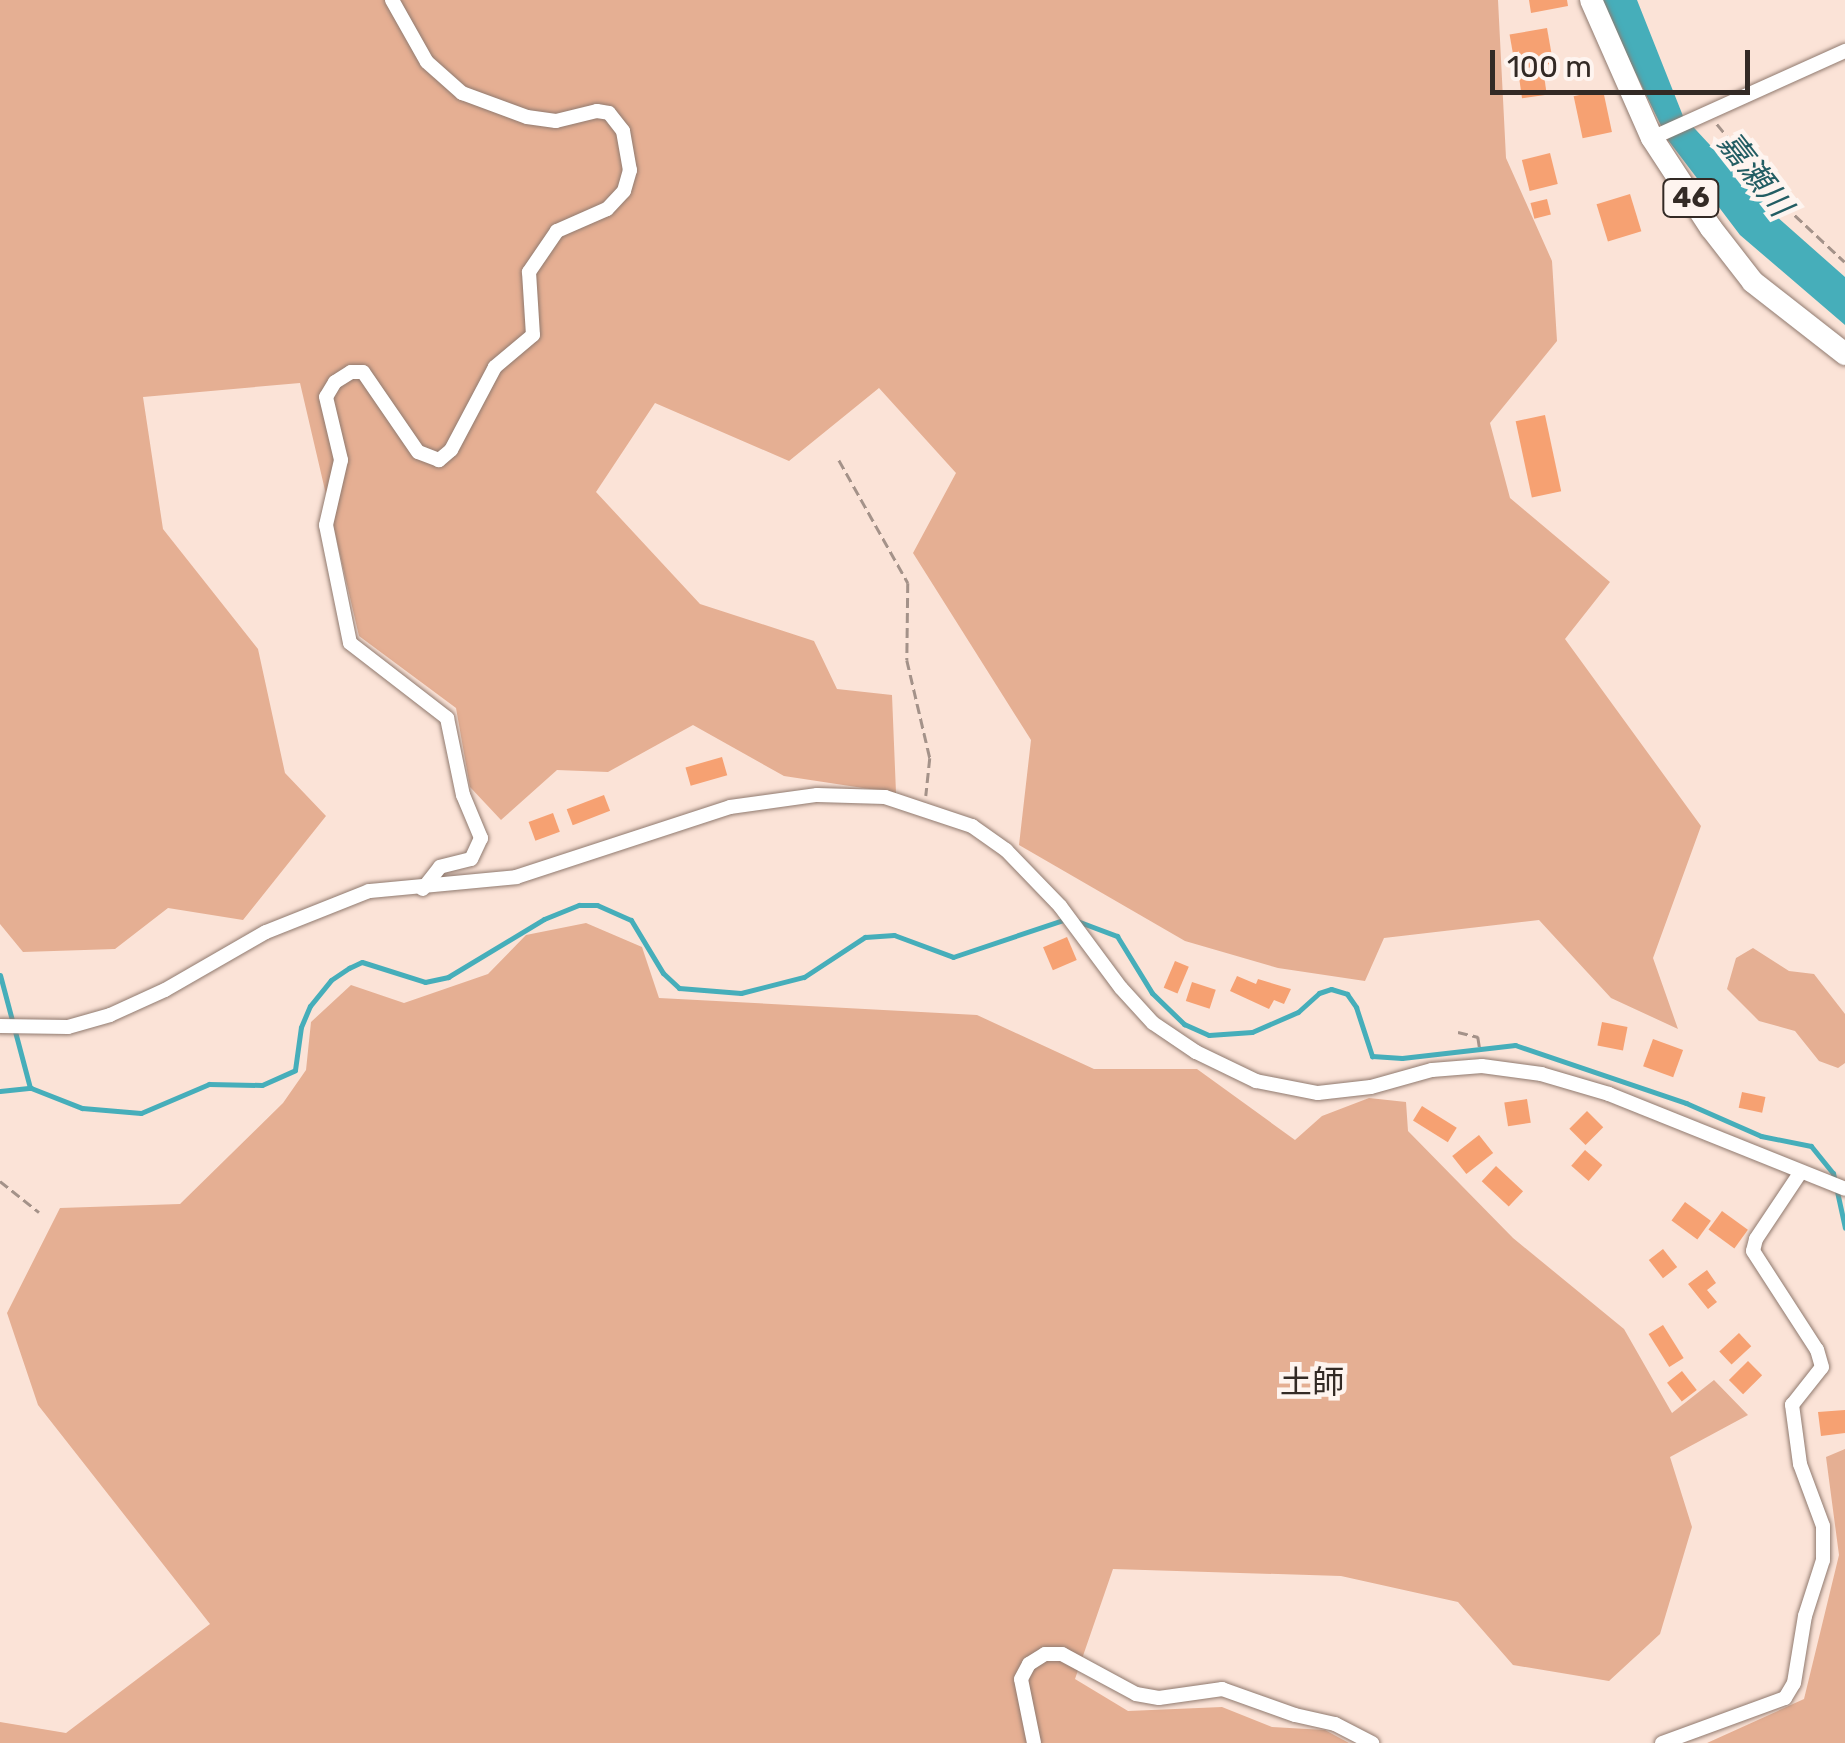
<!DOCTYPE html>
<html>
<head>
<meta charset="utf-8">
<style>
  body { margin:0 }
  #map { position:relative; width:1845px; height:1743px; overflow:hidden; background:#fbe3d7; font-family:Rubik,"Noto Sans JP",sans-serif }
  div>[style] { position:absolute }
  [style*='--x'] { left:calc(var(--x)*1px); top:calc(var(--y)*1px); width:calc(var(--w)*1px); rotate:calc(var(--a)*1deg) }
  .green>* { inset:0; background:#e5af93 }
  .water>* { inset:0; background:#46aeba }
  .stream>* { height:5px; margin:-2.5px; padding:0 2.5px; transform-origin:2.5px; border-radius:2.5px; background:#46aeba }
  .building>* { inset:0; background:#f6a172; transform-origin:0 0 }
  .path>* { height:2.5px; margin-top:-1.25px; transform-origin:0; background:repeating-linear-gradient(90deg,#a49289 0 10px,transparent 0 15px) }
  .roads { filter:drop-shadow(0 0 2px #907a6f) drop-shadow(0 0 2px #907a6f) }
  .minor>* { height:14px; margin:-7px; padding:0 7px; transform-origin:7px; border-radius:7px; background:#fff }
  .primary>* { height:22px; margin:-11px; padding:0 11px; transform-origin:11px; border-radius:11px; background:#fff }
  span { translate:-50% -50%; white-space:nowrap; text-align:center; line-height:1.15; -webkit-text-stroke:9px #fef4ef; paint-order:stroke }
  .shield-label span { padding:2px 8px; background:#fef4ef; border:2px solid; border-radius:8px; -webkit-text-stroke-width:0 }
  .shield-label { font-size:28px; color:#332a25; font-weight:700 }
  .water-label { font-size:32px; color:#235d63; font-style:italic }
  .neighbourhood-label { font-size:32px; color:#332a25 }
  .scale { position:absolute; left:1490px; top:50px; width:260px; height:45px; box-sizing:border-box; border:5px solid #332a25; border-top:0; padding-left:12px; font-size:30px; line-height:35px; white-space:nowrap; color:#332a25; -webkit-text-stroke:8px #fef4ef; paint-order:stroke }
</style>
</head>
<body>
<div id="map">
  <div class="green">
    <i style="clip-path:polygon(0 0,1498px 0,1506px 158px,1552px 261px,1557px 341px,1490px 423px,1510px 498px,1610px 582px,1565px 639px,1701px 826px,1653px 958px,1678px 1029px,1611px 998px,1539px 920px,1384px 938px,1365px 981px,1278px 968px,1185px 941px,1019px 845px,1031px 740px,913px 553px,956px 473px,879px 388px,789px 461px,655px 403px,596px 492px,700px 604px,814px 641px,837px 689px,892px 695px,896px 793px,784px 776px,693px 725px,608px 772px,557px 770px,501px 820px,470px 787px,456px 708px,359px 636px,300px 383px,143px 397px,163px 529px,258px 649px,285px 773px,326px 816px,243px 920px,168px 908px,115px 949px,23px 952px,0 924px)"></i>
    <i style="clip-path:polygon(586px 923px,642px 947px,659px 998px,977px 1015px,1094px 1069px,1197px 1069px,1295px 1140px,1322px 1116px,1369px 1098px,1406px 1102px,1408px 1131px,1513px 1238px,1624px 1329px,1672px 1413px,1714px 1380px,1748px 1415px,1670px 1457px,1692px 1527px,1660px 1634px,1609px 1681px,1513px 1665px,1458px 1602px,1341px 1576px,1113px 1569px,1075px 1679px,1128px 1711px,1222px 1707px,1272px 1727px,1325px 1730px,1349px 1743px,0 1743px,0 1722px,66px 1733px,210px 1624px,38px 1405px,7px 1313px,60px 1208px,180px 1204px,283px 1103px,306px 1070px,311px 1022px,351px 985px,404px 1003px,488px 974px,526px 935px)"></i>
    <i style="clip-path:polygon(1753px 948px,1789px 971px,1814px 974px,1845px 1014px,1845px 1063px,1838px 1068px,1819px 1061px,1795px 1031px,1759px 1021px,1727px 989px,1736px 958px)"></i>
    <i style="clip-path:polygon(1845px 1449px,1845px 1743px,1707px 1743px,1804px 1699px,1839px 1555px,1826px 1457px)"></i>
  </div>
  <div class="water">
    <i style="clip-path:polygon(1600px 0,1637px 0,1683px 116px,1776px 216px,1845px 277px,1845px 325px,1740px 235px,1668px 140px)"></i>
  </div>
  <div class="stream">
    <i style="--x:1077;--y:921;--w:43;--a:20.6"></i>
    <i style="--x:1117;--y:936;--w:67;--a:58.4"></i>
    <i style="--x:1152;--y:993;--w:45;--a:44.1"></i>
    <i style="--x:1184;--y:1024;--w:27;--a:24"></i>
    <i style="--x:1209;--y:1035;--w:43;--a:-4"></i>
    <i style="--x:1252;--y:1032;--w:50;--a:-23.5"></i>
    <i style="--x:1298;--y:1012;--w:28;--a:-42"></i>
    <i style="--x:1319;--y:993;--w:13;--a:-18"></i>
    <i style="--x:1331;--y:989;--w:17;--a:17"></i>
    <i style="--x:1347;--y:994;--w:16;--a:55"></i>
    <i style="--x:1356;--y:1007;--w:52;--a:71.9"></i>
    <i style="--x:1372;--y:1056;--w:30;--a:4"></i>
    <i style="--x:1402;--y:1058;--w:114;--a:-6.6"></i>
    <i style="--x:1515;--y:1045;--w:181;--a:18.7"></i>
    <i style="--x:1686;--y:1103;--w:82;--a:23.7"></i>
    <i style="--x:1761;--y:1136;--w:51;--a:11.3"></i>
    <i style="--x:1811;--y:1146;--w:35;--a:51"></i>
    <i style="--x:1833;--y:1173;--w:56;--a:77.7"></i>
    <i style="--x:0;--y:975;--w:117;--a:75.1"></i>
    <i style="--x:0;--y:1091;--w:31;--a:-6"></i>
    <i style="--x:31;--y:1088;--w:55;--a:21.4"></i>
    <i style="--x:82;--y:1108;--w:59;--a:4.8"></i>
    <i style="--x:141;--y:1113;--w:74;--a:-23.1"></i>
    <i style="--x:209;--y:1084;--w:53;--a:1.1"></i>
    <i style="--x:262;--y:1085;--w:36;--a:-24"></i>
    <i style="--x:295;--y:1070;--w:43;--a:-82.1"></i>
    <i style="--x:301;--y:1027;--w:23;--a:-67"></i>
    <i style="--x:310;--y:1006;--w:33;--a:-51"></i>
    <i style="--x:331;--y:980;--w:22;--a:-34"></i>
    <i style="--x:349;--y:968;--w:14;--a:-25"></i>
    <i style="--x:362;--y:962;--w:66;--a:17.6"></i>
    <i style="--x:425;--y:982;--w:24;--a:-12"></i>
    <i style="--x:448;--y:977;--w:112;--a:-31.1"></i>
    <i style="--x:544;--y:919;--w:38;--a:-22"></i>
    <i style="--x:579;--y:905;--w:18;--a:0"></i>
    <i style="--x:597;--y:905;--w:37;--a:24"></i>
    <i style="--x:631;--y:920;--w:62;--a:58.9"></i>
    <i style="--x:663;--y:973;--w:22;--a:43"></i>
    <i style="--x:679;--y:988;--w:62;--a:4.6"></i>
    <i style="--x:741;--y:993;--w:65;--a:-14.3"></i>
    <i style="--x:804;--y:977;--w:73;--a:-33.3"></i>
    <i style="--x:865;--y:937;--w:29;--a:-4"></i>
    <i style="--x:894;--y:935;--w:63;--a:20.4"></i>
    <i style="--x:953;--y:957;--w:119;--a:-18.6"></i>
  </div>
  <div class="building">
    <i style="clip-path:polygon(1529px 0,1567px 0,1568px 6px,1531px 13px)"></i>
    <i style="left:1547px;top:28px;width:36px;height:38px;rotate:80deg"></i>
    <i style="left:1543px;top:68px;width:27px;height:25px;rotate:82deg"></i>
    <i style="left:1603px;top:90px;width:43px;height:30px;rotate:78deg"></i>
    <i style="left:1550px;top:153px;width:32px;height:29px;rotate:76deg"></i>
    <i style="left:1630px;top:194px;width:39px;height:35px;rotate:73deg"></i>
    <i style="left:1547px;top:199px;width:16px;height:17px;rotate:76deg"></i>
    <i style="left:1545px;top:415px;width:78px;height:30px;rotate:78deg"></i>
    <i style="left:722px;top:757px;width:19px;height:38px;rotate:74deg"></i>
    <i style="left:604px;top:795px;width:17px;height:40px;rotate:69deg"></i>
    <i style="left:553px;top:813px;width:20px;height:26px;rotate:70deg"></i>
    <i style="left:1067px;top:937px;width:25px;height:26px;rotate:67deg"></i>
    <i style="left:1175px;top:961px;width:15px;height:29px;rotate:23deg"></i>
    <i style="clip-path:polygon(1237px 976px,1256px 984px,1258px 979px,1291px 989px,1284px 1004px,1274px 1000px,1269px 1009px,1230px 991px)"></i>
    <i style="left:1192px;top:982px;width:25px;height:20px;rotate:18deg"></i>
    <i style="left:1602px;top:1022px;width:26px;height:24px;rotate:11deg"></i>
    <i style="left:1653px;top:1039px;width:32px;height:29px;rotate:20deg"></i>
    <i style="left:1742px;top:1092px;width:24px;height:16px;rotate:12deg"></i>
    <i style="left:1527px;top:1099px;width:24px;height:23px;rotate:81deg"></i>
    <i style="left:1422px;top:1106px;width:41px;height:17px;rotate:32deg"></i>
    <i style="left:1587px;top:1111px;width:23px;height:25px;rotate:45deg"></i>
    <i style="left:1479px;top:1135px;width:23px;height:34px;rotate:52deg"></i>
    <i style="left:1585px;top:1150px;width:23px;height:21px;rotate:41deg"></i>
    <i style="left:1496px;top:1166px;width:37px;height:21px;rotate:43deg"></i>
    <i style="left:1685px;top:1202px;width:32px;height:23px;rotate:36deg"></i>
    <i style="left:1722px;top:1211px;width:32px;height:23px;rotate:36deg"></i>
    <i style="left:1663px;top:1249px;width:23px;height:18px;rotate:52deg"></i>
    <i style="clip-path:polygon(1707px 1270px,1716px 1283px,1707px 1290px,1717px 1302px,1708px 1309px,1688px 1284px)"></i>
    <i style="left:1663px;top:1325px;width:39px;height:17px;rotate:58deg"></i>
    <i style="left:1739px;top:1333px;width:18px;height:27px;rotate:47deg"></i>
    <i style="left:1748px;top:1361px;width:20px;height:27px;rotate:45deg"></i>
    <i style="left:1682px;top:1371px;width:24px;height:19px;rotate:52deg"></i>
    <i style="clip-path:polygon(1845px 1410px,1845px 1433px,1821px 1436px,1818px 1412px)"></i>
  </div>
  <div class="path">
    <i style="--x:1717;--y:124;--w:105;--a:50.4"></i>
    <i style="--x:1784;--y:205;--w:83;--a:43.1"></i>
    <i style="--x:839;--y:460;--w:141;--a:60.7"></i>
    <i style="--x:908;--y:583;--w:77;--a:90.7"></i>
    <i style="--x:907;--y:660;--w:101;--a:76.8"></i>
    <i style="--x:930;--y:758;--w:38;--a:96"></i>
    <i style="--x:1458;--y:1032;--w:21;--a:14"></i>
    <i style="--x:1478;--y:1037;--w:12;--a:81"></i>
    <i style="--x:0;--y:1181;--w:50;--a:38.5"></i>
  </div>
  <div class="roads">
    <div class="minor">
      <i style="--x:392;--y:0;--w:71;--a:60.6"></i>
      <i style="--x:427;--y:62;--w:47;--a:41.5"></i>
      <i style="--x:462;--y:93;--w:69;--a:20.3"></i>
      <i style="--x:527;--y:117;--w:29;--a:8"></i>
      <i style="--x:556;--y:121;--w:42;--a:-13.7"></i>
      <i style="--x:597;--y:111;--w:12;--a:9"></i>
      <i style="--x:609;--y:113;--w:23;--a:52"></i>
      <i style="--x:623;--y:131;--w:40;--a:80"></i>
      <i style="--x:630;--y:170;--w:22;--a:106"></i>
      <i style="--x:624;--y:191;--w:25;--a:133"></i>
      <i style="--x:607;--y:209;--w:55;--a:156.3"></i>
      <i style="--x:557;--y:231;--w:50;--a:124.3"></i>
      <i style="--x:529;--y:272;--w:63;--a:86.4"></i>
      <i style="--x:533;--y:335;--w:50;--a:139.9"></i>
      <i style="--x:495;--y:367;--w:94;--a:117.9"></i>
      <i style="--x:451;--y:450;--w:16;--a:140"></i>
      <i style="--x:439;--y:460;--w:22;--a:-159"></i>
      <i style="--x:418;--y:452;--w:97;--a:-124.5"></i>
      <i style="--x:363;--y:372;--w:12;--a:180"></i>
      <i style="--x:351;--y:372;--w:19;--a:148"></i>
      <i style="--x:335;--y:382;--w:17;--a:121"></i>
      <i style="--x:326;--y:397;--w:65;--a:76.6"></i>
      <i style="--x:341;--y:460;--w:67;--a:103"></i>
      <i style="--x:326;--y:525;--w:120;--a:78.5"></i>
      <i style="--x:350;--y:643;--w:123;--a:37.7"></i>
      <i style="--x:447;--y:718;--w:79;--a:78.3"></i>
      <i style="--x:463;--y:795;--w:47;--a:67.3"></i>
      <i style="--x:481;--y:838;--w:23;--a:115"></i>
      <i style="--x:471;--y:859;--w:32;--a:166"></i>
      <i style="--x:440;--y:867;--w:28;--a:128"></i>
      <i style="--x:1652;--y:138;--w:212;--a:-24.3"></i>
      <i style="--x:0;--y:1026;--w:68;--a:0.8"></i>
      <i style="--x:68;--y:1027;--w:44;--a:-15.9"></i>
      <i style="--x:110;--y:1015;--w:60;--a:-24.4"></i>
      <i style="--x:165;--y:990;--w:116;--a:-29.9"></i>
      <i style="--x:266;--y:932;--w:111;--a:-21.7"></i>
      <i style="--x:369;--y:891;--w:148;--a:-5.4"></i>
      <i style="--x:516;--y:877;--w:225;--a:-18.1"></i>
      <i style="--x:730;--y:807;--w:88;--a:-7.9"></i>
      <i style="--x:817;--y:795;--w:68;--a:1.7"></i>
      <i style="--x:885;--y:797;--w:92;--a:18.4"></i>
      <i style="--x:972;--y:826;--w:42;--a:35.2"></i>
      <i style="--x:1006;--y:850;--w:78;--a:46"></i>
      <i style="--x:1060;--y:906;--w:102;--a:53.4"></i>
      <i style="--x:1121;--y:988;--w:47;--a:47.6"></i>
      <i style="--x:1153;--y:1023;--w:52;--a:34"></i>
      <i style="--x:1196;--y:1052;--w:67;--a:25.8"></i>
      <i style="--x:1256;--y:1081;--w:63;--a:11"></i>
      <i style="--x:1318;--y:1093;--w:53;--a:-6.5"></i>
      <i style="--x:1371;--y:1087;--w:63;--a:-15.6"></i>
      <i style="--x:1432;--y:1070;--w:50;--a:-4.6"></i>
      <i style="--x:1482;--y:1066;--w:60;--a:7.7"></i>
      <i style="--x:1541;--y:1074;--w:71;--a:16.4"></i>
      <i style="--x:1609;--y:1094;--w:254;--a:21.9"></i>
      <i style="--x:1034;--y:1743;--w:65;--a:-101.5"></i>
      <i style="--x:1021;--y:1679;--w:17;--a:-62"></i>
      <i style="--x:1029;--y:1664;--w:19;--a:-32"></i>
      <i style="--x:1045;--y:1654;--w:17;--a:0"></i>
      <i style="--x:1062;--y:1654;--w:84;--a:28.4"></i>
      <i style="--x:1136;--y:1694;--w:23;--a:10"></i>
      <i style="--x:1159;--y:1698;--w:64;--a:-8.1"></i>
      <i style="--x:1222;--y:1689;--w:77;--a:19.6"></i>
      <i style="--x:1295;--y:1715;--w:41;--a:12.7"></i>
      <i style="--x:1335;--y:1724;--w:42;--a:27.2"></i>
      <i style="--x:1662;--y:1743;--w:131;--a:-20.1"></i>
      <i style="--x:1785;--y:1698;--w:17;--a:-59"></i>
      <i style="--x:1794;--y:1683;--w:68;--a:-80.7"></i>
      <i style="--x:1805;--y:1616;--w:59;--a:-72.2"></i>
      <i style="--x:1823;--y:1560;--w:34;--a:-90"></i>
      <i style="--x:1823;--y:1526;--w:66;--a:-110.4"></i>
      <i style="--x:1800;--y:1464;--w:60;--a:-97.7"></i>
      <i style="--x:1792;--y:1405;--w:48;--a:-51.7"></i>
      <i style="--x:1822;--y:1367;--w:18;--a:-106"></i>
      <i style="--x:1817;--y:1350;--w:118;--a:-122.9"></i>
      <i style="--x:1753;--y:1251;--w:12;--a:-76"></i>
      <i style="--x:1756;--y:1239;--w:79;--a:-56.3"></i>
    </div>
    <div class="primary">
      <i style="--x:1591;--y:0;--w:151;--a:66.2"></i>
      <i style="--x:1652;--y:138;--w:108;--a:56.8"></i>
      <i style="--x:1711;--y:228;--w:68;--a:52.1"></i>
      <i style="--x:1753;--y:282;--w:117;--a:38"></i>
    </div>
  </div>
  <div class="shield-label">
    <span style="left:1691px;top:198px">46</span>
  </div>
  <div class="water-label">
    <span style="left:1755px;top:174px;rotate:52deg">嘉瀬川</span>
  </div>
  <div class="neighbourhood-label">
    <span style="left:1312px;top:1382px">土師</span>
  </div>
  <div class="scale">100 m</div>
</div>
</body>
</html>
